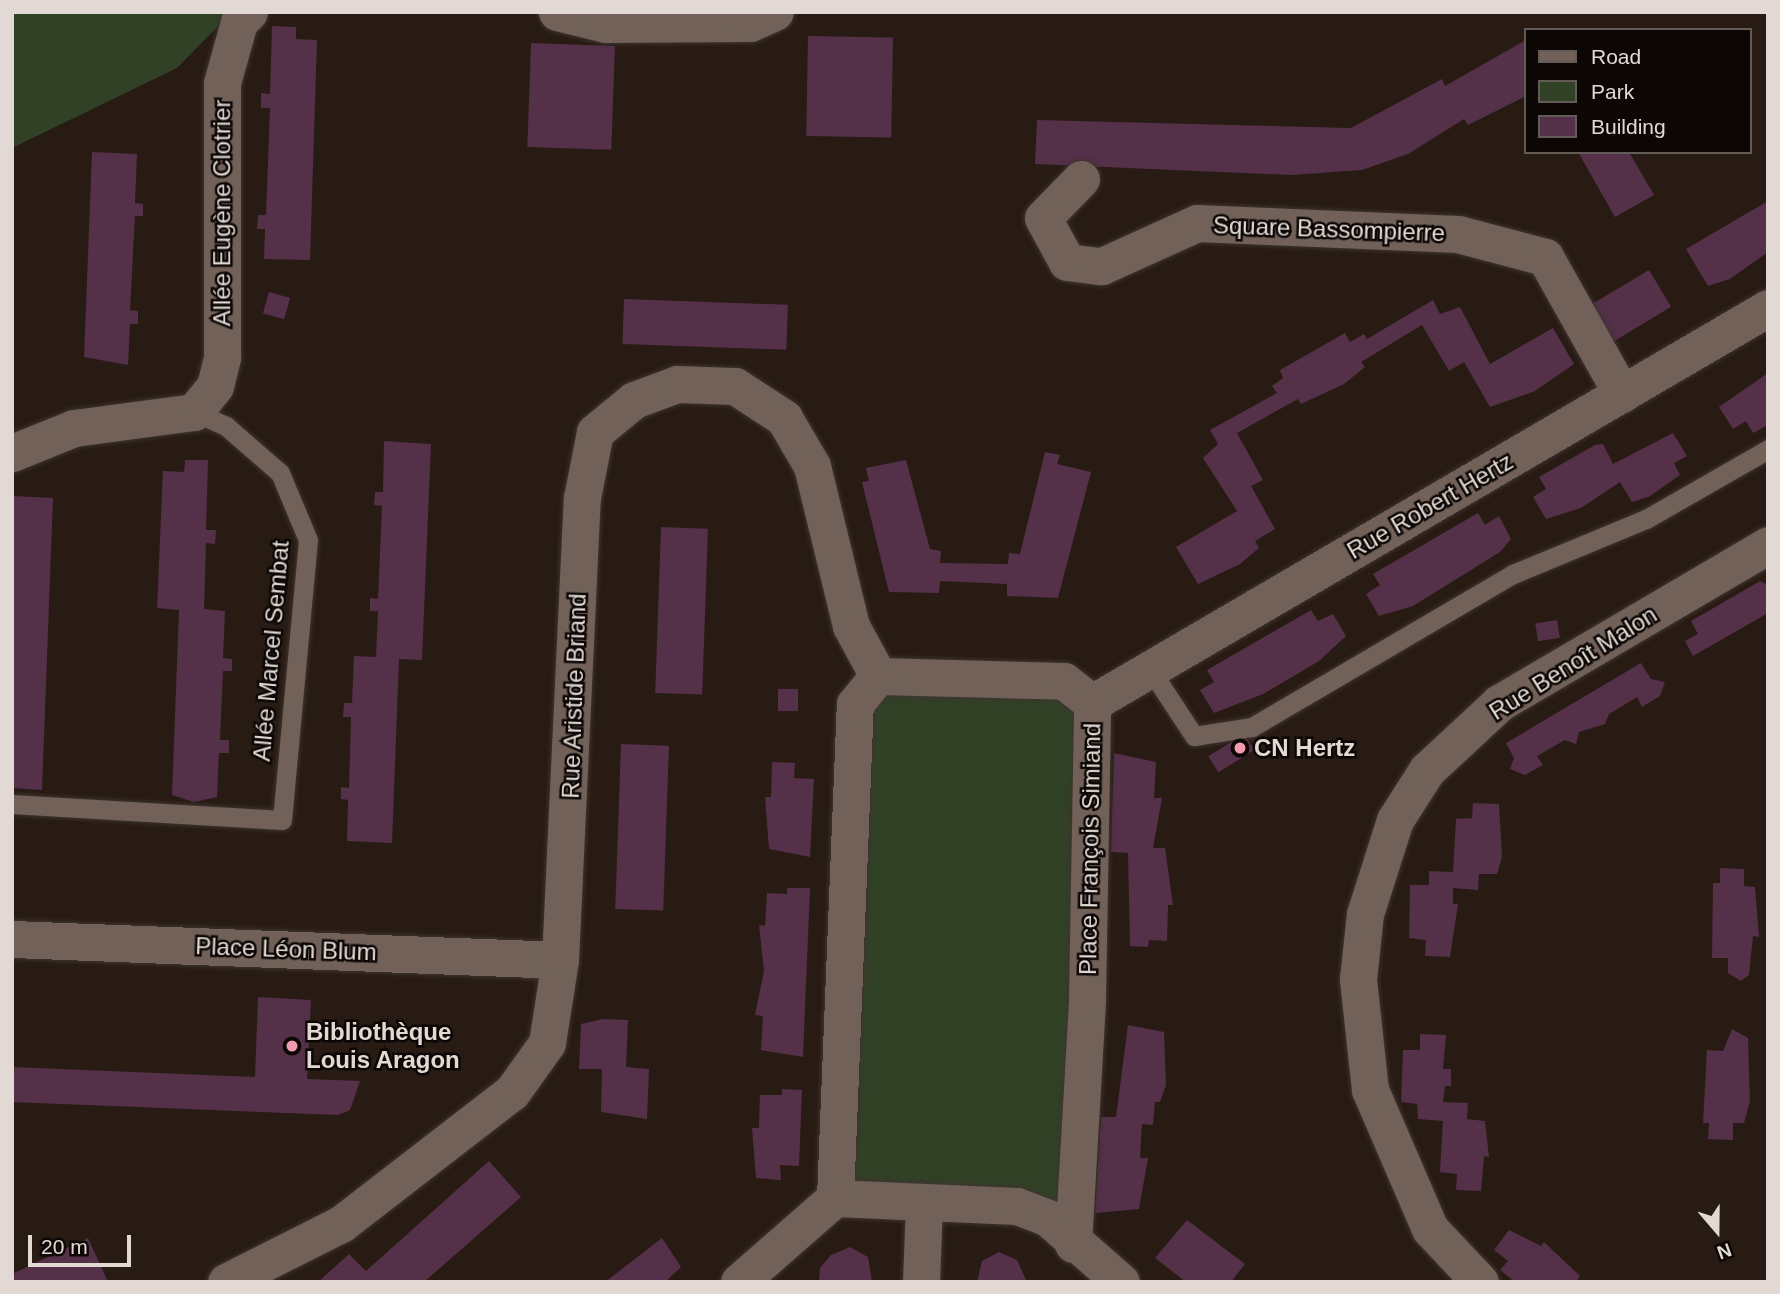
<!DOCTYPE html>
<html>
<head>
<meta charset="utf-8">
<style>
  body { margin:0 }
  #map { position:relative; width:1780px; height:1294px; overflow:hidden; background:#281b13; font-family:Arial,sans-serif }
  div>[style] { position:absolute }
  [style*='--x'] { left:calc(var(--x)*1px); top:calc(var(--y)*1px); width:calc(var(--w)*1px); rotate:calc(var(--a)*1deg) }
  .green>* { inset:0; background:#314126 }
  .building>* { inset:0; background:#553049; transform-origin:0 0 }
  .roads { filter:drop-shadow(0 0 2px #3e3430) drop-shadow(0 0 2px #3e3430) }
  .lane>* { height:19px; margin:-9.5px; padding:0 9.5px; transform-origin:9.5px; border-radius:9.5px; background:#716158 }
  .street>* { height:37px; margin:-18.5px; padding:0 18.5px; transform-origin:18.5px; border-radius:18.5px; background:#716158 }
  .dots>* { width:19px; height:19px; translate:-50% -50%; box-sizing:border-box; border:4px solid #0c0705; border-radius:50% }
  span { translate:-50% -50%; white-space:nowrap; text-align:center; line-height:1.15; -webkit-text-stroke:5px #0c0705; paint-order:stroke }
  .street-label { font-size:24px; color:#e2d9d4 }
  .poi-label { font-size:24px; color:#e2d9d4; font-weight:700 }
  .left { translate:0 -50%; text-align:left }
  .frame { position:absolute; inset:0; border:14px solid #e2d9d4; pointer-events:none }
  .legend { position:absolute; left:1524px; top:28px; width:228px; height:126px; box-sizing:border-box; background:#0c0705; border:2px solid #625b58; margin:0; padding:9px 12px; list-style:none; font-size:21px; color:#e2d9d4 }
  .legend li { display:flex; align-items:center; gap:14px; height:35px }
  .legend b { width:35px; border:2px solid #625b58 }
  .north { position:absolute; left:1682px; top:1196px; width:70px; height:70px; -webkit-text-stroke:5px #0c0705; paint-order:stroke; rotate:160deg; font-size:19px; font-weight:700; line-height:28px; text-align:center; color:#e2d9d4 }
  .north::after { content:''; display:block; margin:auto; width:24px; height:32px; background:#e2d9d4; clip-path:polygon(50% 0,100% 100%,50% 72%,0 100%) }
  .scale { position:absolute; left:28px; top:1235px; width:103px; height:32px; box-sizing:border-box; border:4px solid #e2d9d4; border-top:0; padding-left:9px; font-size:21px; line-height:24px; white-space:nowrap; color:#e2d9d4; -webkit-text-stroke:5px #0c0705; paint-order:stroke }
</style>
</head>
<body>
<div id="map">
  <div class="green">
    <i style="clip-path:polygon(12px 12px,232px 12px,177px 68px,12px 148px)"></i>
    <i style="clip-path:polygon(878px 676px,1092px 703px,1073px 1244px,1048px 1218px,835px 1198px,855px 704px)"></i>
  </div>
  <div class="building">
    <i style="clip-path:polygon(272px 26px,296px 27px,296px 39px,317px 40px,310px 260px,264px 259px,265px 229px,257px 229px,258px 215px,266px 215px,270px 108px,261px 108px,261px 93px,270px 94px)"></i>
    <i style="left:808px;top:36px;width:85px;height:100px;rotate:1deg"></i>
    <i style="clip-path:polygon(1526px 40px,1526px 96px,1468px 125px,1464px 119px,1408px 154px,1362px 170px,1291px 175px,1035px 164px,1037px 120px,1351px 128px,1442px 79px,1445px 86px)"></i>
    <i style="left:531px;top:43px;width:84px;height:104px;rotate:2deg"></i>
    <i style="clip-path:polygon(92px 152px,137px 154px,135px 203px,143px 204px,143px 216px,135px 216px,130px 310px,138px 311px,138px 324px,130px 324px,128px 365px,84px 357px)"></i>
    <i style="clip-path:polygon(1578px 152px,1629px 152px,1654px 195px,1615px 217px)"></i>
    <i style="clip-path:polygon(1768px 201px,1768px 252px,1730px 279px,1708px 286px,1686px 249px)"></i>
    <i style="left:1649px;top:270px;width:43px;height:71px;rotate:59deg"></i>
    <i style="left:269px;top:292px;width:22px;height:22px;rotate:16deg"></i>
    <i style="left:624px;top:299px;width:164px;height:45px;rotate:2deg"></i>
    <i style="clip-path:polygon(1433px 300px,1440px 314px,1460px 307px,1490px 364px,1553px 328px,1574px 364px,1535px 391px,1490px 407px,1464px 362px,1449px 371px,1422px 325px,1361px 362px,1365px 367px,1344px 384px,1301px 404px,1298px 399px,1237px 433px,1263px 480px,1251px 486px,1275px 529px,1255px 541px,1259px 548px,1240px 564px,1198px 584px,1176px 547px,1237px 511px,1203px 458px,1218px 444px,1210px 430px,1277px 393px,1272px 386px,1283px 378px,1280px 370px,1345px 333px,1350px 342px,1364px 334px,1367px 339px)"></i>
    <i style="clip-path:polygon(1768px 373px,1768px 425px,1753px 433px,1746px 421px,1733px 429px,1719px 407px)"></i>
    <i style="clip-path:polygon(1673px 433px,1687px 456px,1674px 463px,1680px 475px,1650px 496px,1632px 502px,1620px 482px,1581px 508px,1546px 519px,1533px 497px,1546px 489px,1539px 477px,1595px 445px,1603px 444px,1613px 464px)"></i>
    <i style="clip-path:polygon(384px 441px,431px 444px,422px 660px,399px 659px,392px 843px,347px 841px,348px 800px,341px 799px,341px 787px,349px 788px,351px 717px,343px 717px,344px 703px,352px 703px,354px 656px,376px 657px,378px 611px,370px 611px,370px 598px,378px 599px,382px 506px,374px 505px,375px 492px,383px 492px)"></i>
    <i style="clip-path:polygon(1045px 452px,1060px 455px,1057px 464px,1091px 472px,1058px 598px,1007px 596px,1007px 584px,940px 581px,939px 593px,889px 592px,862px 482px,869px 481px,866px 468px,906px 460px,930px 549px,941px 551px,940px 563px,1008px 564px,1009px 553px,1020px 554px)"></i>
    <i style="clip-path:polygon(185px 460px,208px 460px,206px 530px,216px 530px,215px 544px,206px 543px,204px 609px,225px 611px,223px 658px,232px 659px,232px 671px,223px 671px,220px 740px,229px 740px,229px 753px,219px 753px,217px 797px,194px 802px,172px 795px,179px 610px,157px 608px,163px 471px,184px 472px)"></i>
    <i style="clip-path:polygon(12px 496px,53px 498px,42px 790px,12px 788px)"></i>
    <i style="clip-path:polygon(1478px 513px,1485px 525px,1499px 516px,1511px 539px,1500px 552px,1413px 606px,1379px 616px,1366px 594px,1380px 585px,1373px 574px)"></i>
    <i style="left:661px;top:527px;width:47px;height:166px;rotate:2deg"></i>
    <i style="clip-path:polygon(1760px 581px,1768px 585px,1768px 613px,1693px 656px,1685px 641px,1698px 634px,1691px 621px)"></i>
    <i style="clip-path:polygon(1311px 610px,1318px 621px,1333px 614px,1346px 636px,1319px 661px,1263px 694px,1214px 713px,1200px 690px,1214px 682px,1207px 670px)"></i>
    <i style="left:1557px;top:620px;width:18px;height:22px;rotate:81deg"></i>
    <i style="clip-path:polygon(1641px 663px,1651px 679px,1665px 682px,1660px 696px,1642px 707px,1637px 697px,1609px 714px,1605px 724px,1579px 732px,1576px 744px,1565px 740px,1537px 756px,1543px 765px,1525px 775px,1510px 769px,1514px 758px,1506px 743px)"></i>
    <i style="left:778px;top:689px;width:20px;height:22px"></i>
    <i style="left:1244px;top:734px;width:19px;height:42px;rotate:58deg"></i>
    <i style="left:621px;top:744px;width:48px;height:165px;rotate:2deg"></i>
    <i style="clip-path:polygon(1114px 753px,1156px 762px,1154px 798px,1162px 798px,1153px 848px,1165px 848px,1173px 905px,1168px 905px,1167px 941px,1149px 940px,1148px 947px,1130px 946px,1128px 853px,1111px 852px)"></i>
    <i style="clip-path:polygon(772px 762px,795px 763px,794px 778px,814px 779px,810px 857px,769px 849px,765px 797px,771px 797px)"></i>
    <i style="clip-path:polygon(1473px 803px,1499px 804px,1502px 857px,1497px 874px,1479px 874px,1478px 890px,1453px 888px,1453px 904px,1458px 904px,1450px 957px,1425px 956px,1426px 940px,1409px 938px,1410px 885px,1429px 885px,1429px 871px,1453px 872px,1456px 819px,1472px 818px)"></i>
    <i style="clip-path:polygon(1720px 868px,1744px 869px,1744px 886px,1755px 887px,1759px 937px,1753px 936px,1749px 975px,1741px 981px,1728px 973px,1728px 958px,1712px 958px,1713px 883px,1720px 883px)"></i>
    <i style="clip-path:polygon(787px 888px,810px 888px,803px 1057px,761px 1050px,763px 1016px,755px 1015px,764px 971px,759px 925px,765px 926px,767px 893px,787px 894px)"></i>
    <i style="clip-path:polygon(258px 997px,311px 1000px,307px 1079px,360px 1081px,350px 1110px,338px 1115px,12px 1102px,12px 1067px,255px 1077px)"></i>
    <i style="clip-path:polygon(603px 1019px,628px 1020px,626px 1067px,649px 1069px,647px 1119px,601px 1112px,602px 1069px,579px 1069px,581px 1024px)"></i>
    <i style="clip-path:polygon(1128px 1025px,1164px 1032px,1166px 1085px,1160px 1102px,1155px 1102px,1153px 1125px,1142px 1124px,1140px 1158px,1148px 1158px,1139px 1209px,1095px 1213px,1101px 1117px,1116px 1117px)"></i>
    <i style="clip-path:polygon(1732px 1029px,1748px 1038px,1750px 1101px,1744px 1123px,1733px 1123px,1733px 1140px,1708px 1139px,1709px 1123px,1703px 1123px,1707px 1050px,1723px 1051px)"></i>
    <i style="clip-path:polygon(1420px 1034px,1446px 1035px,1443px 1069px,1451px 1069px,1451px 1086px,1445px 1086px,1443px 1102px,1468px 1103px,1467px 1119px,1485px 1121px,1489px 1157px,1484px 1156px,1481px 1191px,1456px 1190px,1457px 1174px,1440px 1172px,1443px 1121px,1418px 1119px,1417px 1104px,1401px 1102px,1403px 1050px,1420px 1050px)"></i>
    <i style="clip-path:polygon(782px 1089px,802px 1090px,799px 1166px,780px 1165px,781px 1180px,756px 1178px,752px 1128px,759px 1128px,760px 1095px,782px 1095px)"></i>
    <i style="clip-path:polygon(489px 1161px,521px 1197px,424px 1282px,318px 1282px,349px 1254px,366px 1271px)"></i>
    <i style="clip-path:polygon(1187px 1220px,1245px 1264px,1231px 1282px,1186px 1282px,1155px 1258px)"></i>
    <i style="clip-path:polygon(1509px 1230px,1541px 1246px,1544px 1242px,1580px 1276px,1576px 1282px,1515px 1282px,1500px 1270px,1508px 1261px,1494px 1250px)"></i>
    <i style="clip-path:polygon(88px 1238px,108px 1282px,12px 1282px,12px 1274px)"></i>
    <i style="clip-path:polygon(662px 1238px,681px 1267px,665px 1282px,605px 1282px)"></i>
    <i style="clip-path:polygon(850px 1247px,868px 1257px,872px 1282px,819px 1282px,820px 1268px,831px 1255px)"></i>
    <i style="clip-path:polygon(999px 1252px,1017px 1260px,1027px 1282px,977px 1282px,982px 1261px)"></i>
  </div>
  <div class="roads">
    <div class="lane">
      <i style="--x:1150;--y:669;--w:80;--a:56.7"></i>
      <i style="--x:1194;--y:736;--w:59;--a:-8.8"></i>
      <i style="--x:1252;--y:727;--w:303;--a:-30.4"></i>
      <i style="--x:1513;--y:574;--w:144;--a:-22.5"></i>
      <i style="--x:1646;--y:519;--w:141;--a:-29.8"></i>
      <i style="--x:12;--y:804;--w:270;--a:3.4"></i>
      <i style="--x:282;--y:820;--w:281;--a:-84.7"></i>
      <i style="--x:308;--y:540;--w:73;--a:-112.7"></i>
      <i style="--x:280;--y:473;--w:72;--a:-139"></i>
      <i style="--x:226;--y:426;--w:35;--a:-156"></i>
    </div>
    <div class="street">
      <i style="--x:557;--y:12;--w:50;--a:13.8"></i>
      <i style="--x:606;--y:24;--w:144;--a:-0.4"></i>
      <i style="--x:750;--y:23;--w:27;--a:-24"></i>
      <i style="--x:1081;--y:179;--w:54;--a:134.3"></i>
      <i style="--x:1043;--y:218;--w:50;--a:61.4"></i>
      <i style="--x:1067;--y:262;--w:35;--a:7"></i>
      <i style="--x:1102;--y:266;--w:104;--a:-24.4"></i>
      <i style="--x:1197;--y:223;--w:261;--a:2.4"></i>
      <i style="--x:1458;--y:234;--w:90;--a:14.8"></i>
      <i style="--x:1545;--y:257;--w:157;--a:60.7"></i>
      <i style="--x:12;--y:453;--w:67;--a:-22"></i>
      <i style="--x:74;--y:428;--w:121;--a:-7.6"></i>
      <i style="--x:194;--y:412;--w:33;--a:-51"></i>
      <i style="--x:215;--y:386;--w:30;--a:-76"></i>
      <i style="--x:222;--y:357;--w:274;--a:-90"></i>
      <i style="--x:222;--y:83;--w:63;--a:-74.4"></i>
      <i style="--x:239;--y:22;--w:14;--a:-45"></i>
      <i style="--x:878;--y:676;--w:186;--a:1.5"></i>
      <i style="--x:1064;--y:681;--w:36;--a:38"></i>
      <i style="--x:1092;--y:703;--w:783;--a:-30.3"></i>
      <i style="--x:12;--y:939;--w:548;--a:2.19"></i>
      <i style="--x:835;--y:1198;--w:494;--a:-87.7"></i>
      <i style="--x:855;--y:704;--w:36;--a:-51"></i>
      <i style="--x:835;--y:1198;--w:182;--a:2.5"></i>
      <i style="--x:1017;--y:1206;--w:33;--a:21"></i>
      <i style="--x:1048;--y:1218;--w:97;--a:41.2"></i>
      <i style="--x:1073;--y:1244;--w:246;--a:-86.7"></i>
      <i style="--x:1087;--y:998;--w:295;--a:-89"></i>
      <i style="--x:226;--y:1282;--w:129;--a:-26.8"></i>
      <i style="--x:341;--y:1224;--w:216;--a:-37.7"></i>
      <i style="--x:512;--y:1092;--w:60;--a:-54.5"></i>
      <i style="--x:547;--y:1043;--w:84;--a:-81.1"></i>
      <i style="--x:560;--y:960;--w:463;--a:-87.3"></i>
      <i style="--x:582;--y:498;--w:67;--a:-78.9"></i>
      <i style="--x:595;--y:432;--w:50;--a:-39.4"></i>
      <i style="--x:634;--y:400;--w:46;--a:-20.4"></i>
      <i style="--x:677;--y:384;--w:58;--a:2"></i>
      <i style="--x:735;--y:386;--w:59;--a:33.1"></i>
      <i style="--x:784;--y:418;--w:56;--a:59.7"></i>
      <i style="--x:812;--y:466;--w:165;--a:76.3"></i>
      <i style="--x:851;--y:626;--w:57;--a:61.6"></i>
      <i style="--x:739;--y:1282;--w:128;--a:-41.2"></i>
      <i style="--x:921;--y:1282;--w:79;--a:-87.8"></i>
      <i style="--x:1480;--y:1282;--w:73;--a:-133.3"></i>
      <i style="--x:1430;--y:1229;--w:151;--a:-113.3"></i>
      <i style="--x:1370;--y:1090;--w:112;--a:-96.2"></i>
      <i style="--x:1358;--y:979;--w:65;--a:-83.9"></i>
      <i style="--x:1365;--y:914;--w:99;--a:-72.3"></i>
      <i style="--x:1395;--y:820;--w:59;--a:-57.4"></i>
      <i style="--x:1427;--y:770;--w:98;--a:-42.9"></i>
      <i style="--x:1499;--y:703;--w:312;--a:-30.4"></i>
    </div>
  </div>
  <div class="dots">
    <i style="left:1240px;top:748px;background:#f29aae"></i>
    <i style="left:292px;top:1046px;background:#f29aae"></i>
  </div>
  <div class="street-label">
    <span style="left:222px;top:213px;rotate:-90deg">Allée Eugène Clotrier</span>
    <span style="left:1329px;top:229px;rotate:2deg">Square Bassompierre</span>
    <span style="left:1430px;top:506px;rotate:-30deg">Rue Robert Hertz</span>
    <span style="left:271px;top:651px;rotate:-85deg">Allée Marcel Sembat</span>
    <span style="left:1573px;top:663px;rotate:-32deg">Rue Benoît Malon</span>
    <span style="left:574px;top:696px;rotate:-88deg">Rue Aristide Briand</span>
    <span style="left:1090px;top:849px;rotate:-89deg">Place François Simiand</span>
    <span style="left:286px;top:949px;rotate:2deg">Place Léon Blum</span>
  </div>
  <div class="poi-label">
    <span class="left" style="left:1254px;top:748px">CN Hertz</span>
    <span class="left" style="left:306px;top:1046px">Bibliothèque<br>Louis Aragon</span>
  </div>
  <div class="frame"></div>
  <ul class="legend">
  <li><b style="height:9px;background:#716158"></b>Road</li>
  <li><b style="height:19px;background:#314126"></b>Park</li>
  <li><b style="height:19px;background:#553049"></b>Building</li>
  </ul>
  <div class="north">N</div>
  <div class="scale">20 m</div>
</div>
</body>
</html>
